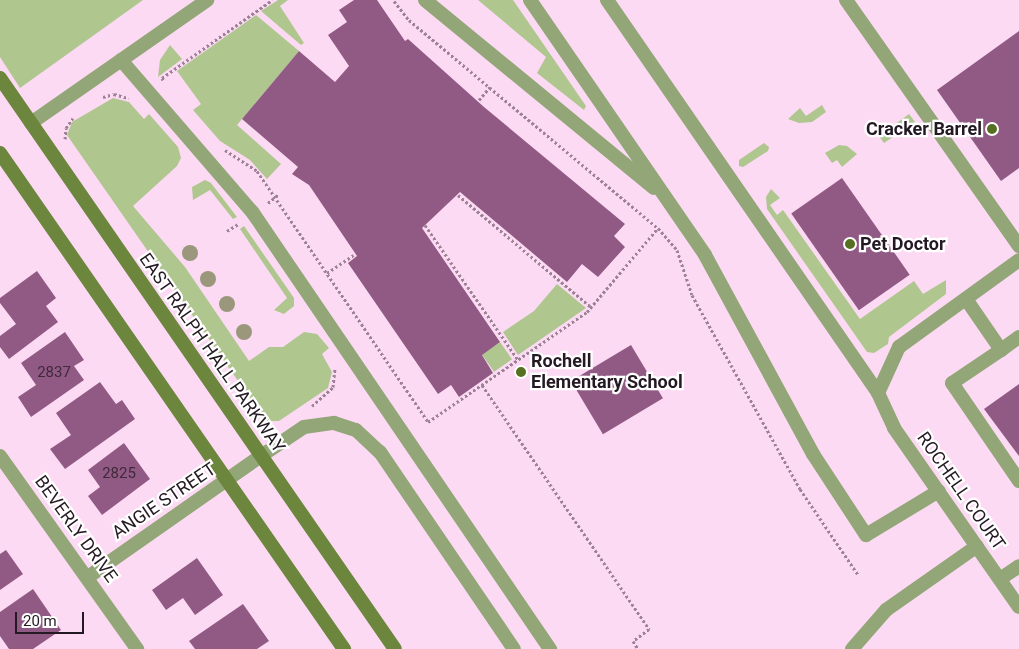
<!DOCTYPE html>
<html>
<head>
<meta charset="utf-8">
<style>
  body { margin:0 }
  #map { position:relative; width:1019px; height:649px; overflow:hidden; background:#fcdaf3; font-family:Roboto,sans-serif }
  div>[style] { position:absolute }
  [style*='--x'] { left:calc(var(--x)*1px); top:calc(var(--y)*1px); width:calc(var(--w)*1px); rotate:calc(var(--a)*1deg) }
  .green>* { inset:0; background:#b0c68f; transform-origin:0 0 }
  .building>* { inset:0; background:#915a85; transform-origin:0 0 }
  .path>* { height:3px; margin-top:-1.5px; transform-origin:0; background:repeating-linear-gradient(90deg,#9b8395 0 2.5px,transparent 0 5px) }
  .service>* { height:14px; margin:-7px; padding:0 7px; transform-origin:7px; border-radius:7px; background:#93a677 }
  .minor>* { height:14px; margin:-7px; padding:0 7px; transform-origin:7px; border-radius:7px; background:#93a677 }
  .secondary>* { height:14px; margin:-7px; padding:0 7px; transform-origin:7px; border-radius:7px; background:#6c863d }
  .trees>* { width:16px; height:16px; margin:-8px; border-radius:50%; background:#9a977c }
  .dots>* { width:14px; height:14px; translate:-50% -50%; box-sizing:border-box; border:2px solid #fff; border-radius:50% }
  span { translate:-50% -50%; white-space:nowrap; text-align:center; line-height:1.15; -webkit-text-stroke:4.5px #fff; paint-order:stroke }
  .number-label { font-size:15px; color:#3f293b }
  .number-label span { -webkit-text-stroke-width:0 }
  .poi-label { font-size:18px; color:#241922; font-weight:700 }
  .right { translate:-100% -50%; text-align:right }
  .left { translate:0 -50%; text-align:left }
  .street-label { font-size:18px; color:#241922 }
  .scale { position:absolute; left:15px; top:612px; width:69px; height:22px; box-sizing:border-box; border:2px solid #241922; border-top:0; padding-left:6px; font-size:15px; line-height:18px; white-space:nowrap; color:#241922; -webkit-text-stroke:4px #fff; paint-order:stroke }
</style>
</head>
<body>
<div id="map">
  <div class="green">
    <i style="clip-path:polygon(0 0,143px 0,20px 88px,0 57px)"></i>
    <i style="clip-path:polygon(278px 0,288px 0,280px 6px,304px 43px,301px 45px,261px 11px)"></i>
    <i style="clip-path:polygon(478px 0,513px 0,586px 106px,584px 110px,537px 73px,546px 57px)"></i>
    <i style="clip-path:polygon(256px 15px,299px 51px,237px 125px,281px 164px,267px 179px,250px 160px,220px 141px,193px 110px,201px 104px,177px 71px)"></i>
    <i style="clip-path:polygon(170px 45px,182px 59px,158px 77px,160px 60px)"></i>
    <i style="clip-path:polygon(113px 98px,129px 102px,144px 119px,149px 114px,178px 147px,181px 158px,177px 166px,133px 206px,185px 267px,249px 361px,269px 347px,283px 347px,304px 332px,317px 334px,329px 348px,322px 354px,332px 372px,328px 388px,279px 421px,266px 421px,67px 135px,72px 122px)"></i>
    <i style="clip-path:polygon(822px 105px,826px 112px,812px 122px,799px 123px,788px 119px,800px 108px,806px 116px)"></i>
    <i style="clip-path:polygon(909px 114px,915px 122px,884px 143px,879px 136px)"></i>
    <i style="clip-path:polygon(764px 143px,769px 147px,768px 151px,743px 167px,739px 166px,739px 160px)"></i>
    <i style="clip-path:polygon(839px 145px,847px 146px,857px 154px,842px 167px,837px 160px,832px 163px,825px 153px)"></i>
    <i style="clip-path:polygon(205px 180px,211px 183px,237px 217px,233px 219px,210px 190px,193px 200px,192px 187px)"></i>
    <i style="clip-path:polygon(771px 189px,780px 198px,770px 205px,777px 215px,783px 210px,860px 319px,914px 281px,923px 294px,946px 280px,946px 294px,889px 337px,888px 344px,874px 353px,867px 352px,767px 209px,766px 197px)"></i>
    <i style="clip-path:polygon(244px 226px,294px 298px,294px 306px,284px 314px,274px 310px,287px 298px,240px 229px)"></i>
    <i style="clip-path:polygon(557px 284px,586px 308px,518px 355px,503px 332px,534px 311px)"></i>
    <i style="left:500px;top:342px;width:21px;height:22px;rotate:55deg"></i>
  </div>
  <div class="building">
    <i style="clip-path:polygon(354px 0,377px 0,405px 41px,408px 39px,484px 107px,625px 224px,614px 236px,625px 247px,598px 277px,582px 264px,567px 282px,460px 192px,422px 228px,500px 342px,482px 355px,493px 373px,459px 397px,451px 385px,438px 394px,348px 263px,357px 256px,309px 185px,292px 174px,298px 167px,242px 119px,299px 51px,335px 82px,349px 66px,328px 35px,347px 22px,339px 10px)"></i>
    <i style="clip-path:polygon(1019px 31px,1019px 168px,1001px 181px,937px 90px)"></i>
    <i style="left:842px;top:178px;width:118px;height:62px;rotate:55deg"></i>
    <i style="clip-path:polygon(37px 271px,56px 298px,46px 306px,58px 322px,9px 359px,0 347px,0 336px,16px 324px,0 303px,0 298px)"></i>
    <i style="clip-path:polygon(65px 332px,84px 360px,74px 366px,84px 380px,31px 417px,18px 397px,36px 385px,21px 363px)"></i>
    <i style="left:631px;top:345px;width:62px;height:70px;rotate:59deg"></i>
    <i style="clip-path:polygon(100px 382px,116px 404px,122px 400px,135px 419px,65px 469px,50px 449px,71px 435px,56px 413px)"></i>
    <i style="clip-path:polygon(1019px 384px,1019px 456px,984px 409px)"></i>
    <i style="clip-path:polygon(124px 443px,150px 479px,102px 515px,88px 496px,100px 487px,88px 470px)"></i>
    <i style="clip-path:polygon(6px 550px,23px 574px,0 590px,0 554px)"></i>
    <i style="clip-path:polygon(197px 558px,223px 595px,195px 615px,183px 598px,166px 610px,152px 590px)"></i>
    <i style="clip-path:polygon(33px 589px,61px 630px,33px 649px,9px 649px,0 636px,0 612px)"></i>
    <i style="clip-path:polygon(243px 604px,269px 641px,257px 649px,195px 649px,189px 641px)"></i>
  </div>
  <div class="path">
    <i style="--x:394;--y:1;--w:24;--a:52"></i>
    <i style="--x:409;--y:20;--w:324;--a:39.9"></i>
    <i style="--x:658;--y:228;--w:29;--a:49"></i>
    <i style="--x:677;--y:250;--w:47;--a:71.6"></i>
    <i style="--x:692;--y:295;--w:222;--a:60.9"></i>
    <i style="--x:800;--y:489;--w:105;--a:55.9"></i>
    <i style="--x:163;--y:80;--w:2;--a:-117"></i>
    <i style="--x:162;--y:78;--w:135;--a:-35.3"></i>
    <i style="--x:103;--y:97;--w:11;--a:-15"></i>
    <i style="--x:114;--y:94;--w:15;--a:16"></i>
    <i style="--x:479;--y:100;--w:17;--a:-50"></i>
    <i style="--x:65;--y:139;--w:11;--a:-85"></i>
    <i style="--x:66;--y:128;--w:12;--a:-55"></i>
    <i style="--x:225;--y:150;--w:38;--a:33"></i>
    <i style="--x:257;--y:171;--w:304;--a:55.7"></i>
    <i style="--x:428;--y:422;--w:193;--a:-34.7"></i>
    <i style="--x:587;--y:312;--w:110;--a:-49.8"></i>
    <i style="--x:458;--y:195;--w:174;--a:40.1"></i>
    <i style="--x:268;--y:203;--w:14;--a:-39"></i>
    <i style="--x:425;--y:225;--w:164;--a:55.4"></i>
    <i style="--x:227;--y:231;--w:13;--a:-32"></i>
    <i style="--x:327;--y:273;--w:32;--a:-34"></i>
    <i style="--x:482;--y:385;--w:296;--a:55.6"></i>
    <i style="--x:649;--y:629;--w:20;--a:143"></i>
    <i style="--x:633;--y:641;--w:9;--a:58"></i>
    <i style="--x:312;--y:406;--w:28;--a:-42"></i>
    <i style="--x:333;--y:387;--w:19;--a:-84"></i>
  </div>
  <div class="service">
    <i style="--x:425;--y:0;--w:296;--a:39.4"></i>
    <i style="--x:530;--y:0;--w:309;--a:55.5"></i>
    <i style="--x:705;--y:255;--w:226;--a:61.5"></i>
    <i style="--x:813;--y:454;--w:97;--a:56.8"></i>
    <i style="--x:866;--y:535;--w:85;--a:-31.1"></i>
    <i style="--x:607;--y:0;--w:477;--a:55.4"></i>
    <i style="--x:846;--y:0;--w:301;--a:54.9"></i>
    <i style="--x:121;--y:60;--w:202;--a:49.2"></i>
    <i style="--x:253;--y:213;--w:528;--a:55.74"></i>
    <i style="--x:31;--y:123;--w:215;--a:-34.9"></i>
    <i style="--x:966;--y:299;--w:62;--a:55.5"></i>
    <i style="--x:1001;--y:350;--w:22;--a:-36"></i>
    <i style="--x:1001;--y:350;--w:59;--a:146"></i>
    <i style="--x:952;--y:383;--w:119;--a:55.6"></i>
    <i style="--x:878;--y:393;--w:51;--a:-65.5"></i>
    <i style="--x:899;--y:347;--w:148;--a:-35.9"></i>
    <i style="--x:261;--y:456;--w:52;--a:-34"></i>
    <i style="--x:304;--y:427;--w:30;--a:-8"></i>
    <i style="--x:334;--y:423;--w:23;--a:18"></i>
    <i style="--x:356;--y:430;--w:33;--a:43"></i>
    <i style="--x:380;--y:452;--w:238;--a:55.8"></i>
    <i style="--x:1000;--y:579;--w:23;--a:-34"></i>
    <i style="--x:852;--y:649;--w:52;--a:-48.9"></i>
    <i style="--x:886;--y:610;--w:111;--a:-35.1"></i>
  </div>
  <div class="minor">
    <i style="--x:878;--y:393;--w:38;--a:65"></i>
    <i style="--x:894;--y:428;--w:218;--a:55.1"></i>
    <i style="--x:0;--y:456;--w:237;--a:54.6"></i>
    <i style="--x:88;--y:577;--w:211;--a:-35"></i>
  </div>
  <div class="secondary">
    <i style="--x:0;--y:78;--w:694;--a:55.33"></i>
    <i style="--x:0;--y:153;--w:604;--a:55.26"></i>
  </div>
  <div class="trees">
    <i style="left:190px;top:253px"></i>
    <i style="left:208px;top:279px"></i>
    <i style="left:227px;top:304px"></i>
    <i style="left:244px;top:332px"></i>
  </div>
  <div class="dots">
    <i style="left:992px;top:129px;background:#566f21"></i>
    <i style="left:850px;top:244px;background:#566f21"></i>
    <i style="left:521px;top:372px;background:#566f21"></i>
  </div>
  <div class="number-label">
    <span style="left:54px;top:373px">2837</span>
    <span style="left:119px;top:474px">2825</span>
  </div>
  <div class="poi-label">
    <span class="right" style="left:982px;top:129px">Cracker Barrel</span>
    <span class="left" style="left:860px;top:244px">Pet Doctor</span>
    <span class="left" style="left:531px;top:372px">Rochell<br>Elementary School</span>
  </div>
  <div class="street-label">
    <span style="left:212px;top:353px;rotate:55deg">EAST RALPH HALL PARKWAY</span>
    <span style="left:961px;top:491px;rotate:55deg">ROCHELL COURT</span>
    <span style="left:164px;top:501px;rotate:-34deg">ANGIE STREET</span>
    <span style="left:76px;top:529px;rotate:54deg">BEVERLY DRIVE</span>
  </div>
  <div class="scale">20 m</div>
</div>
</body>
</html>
